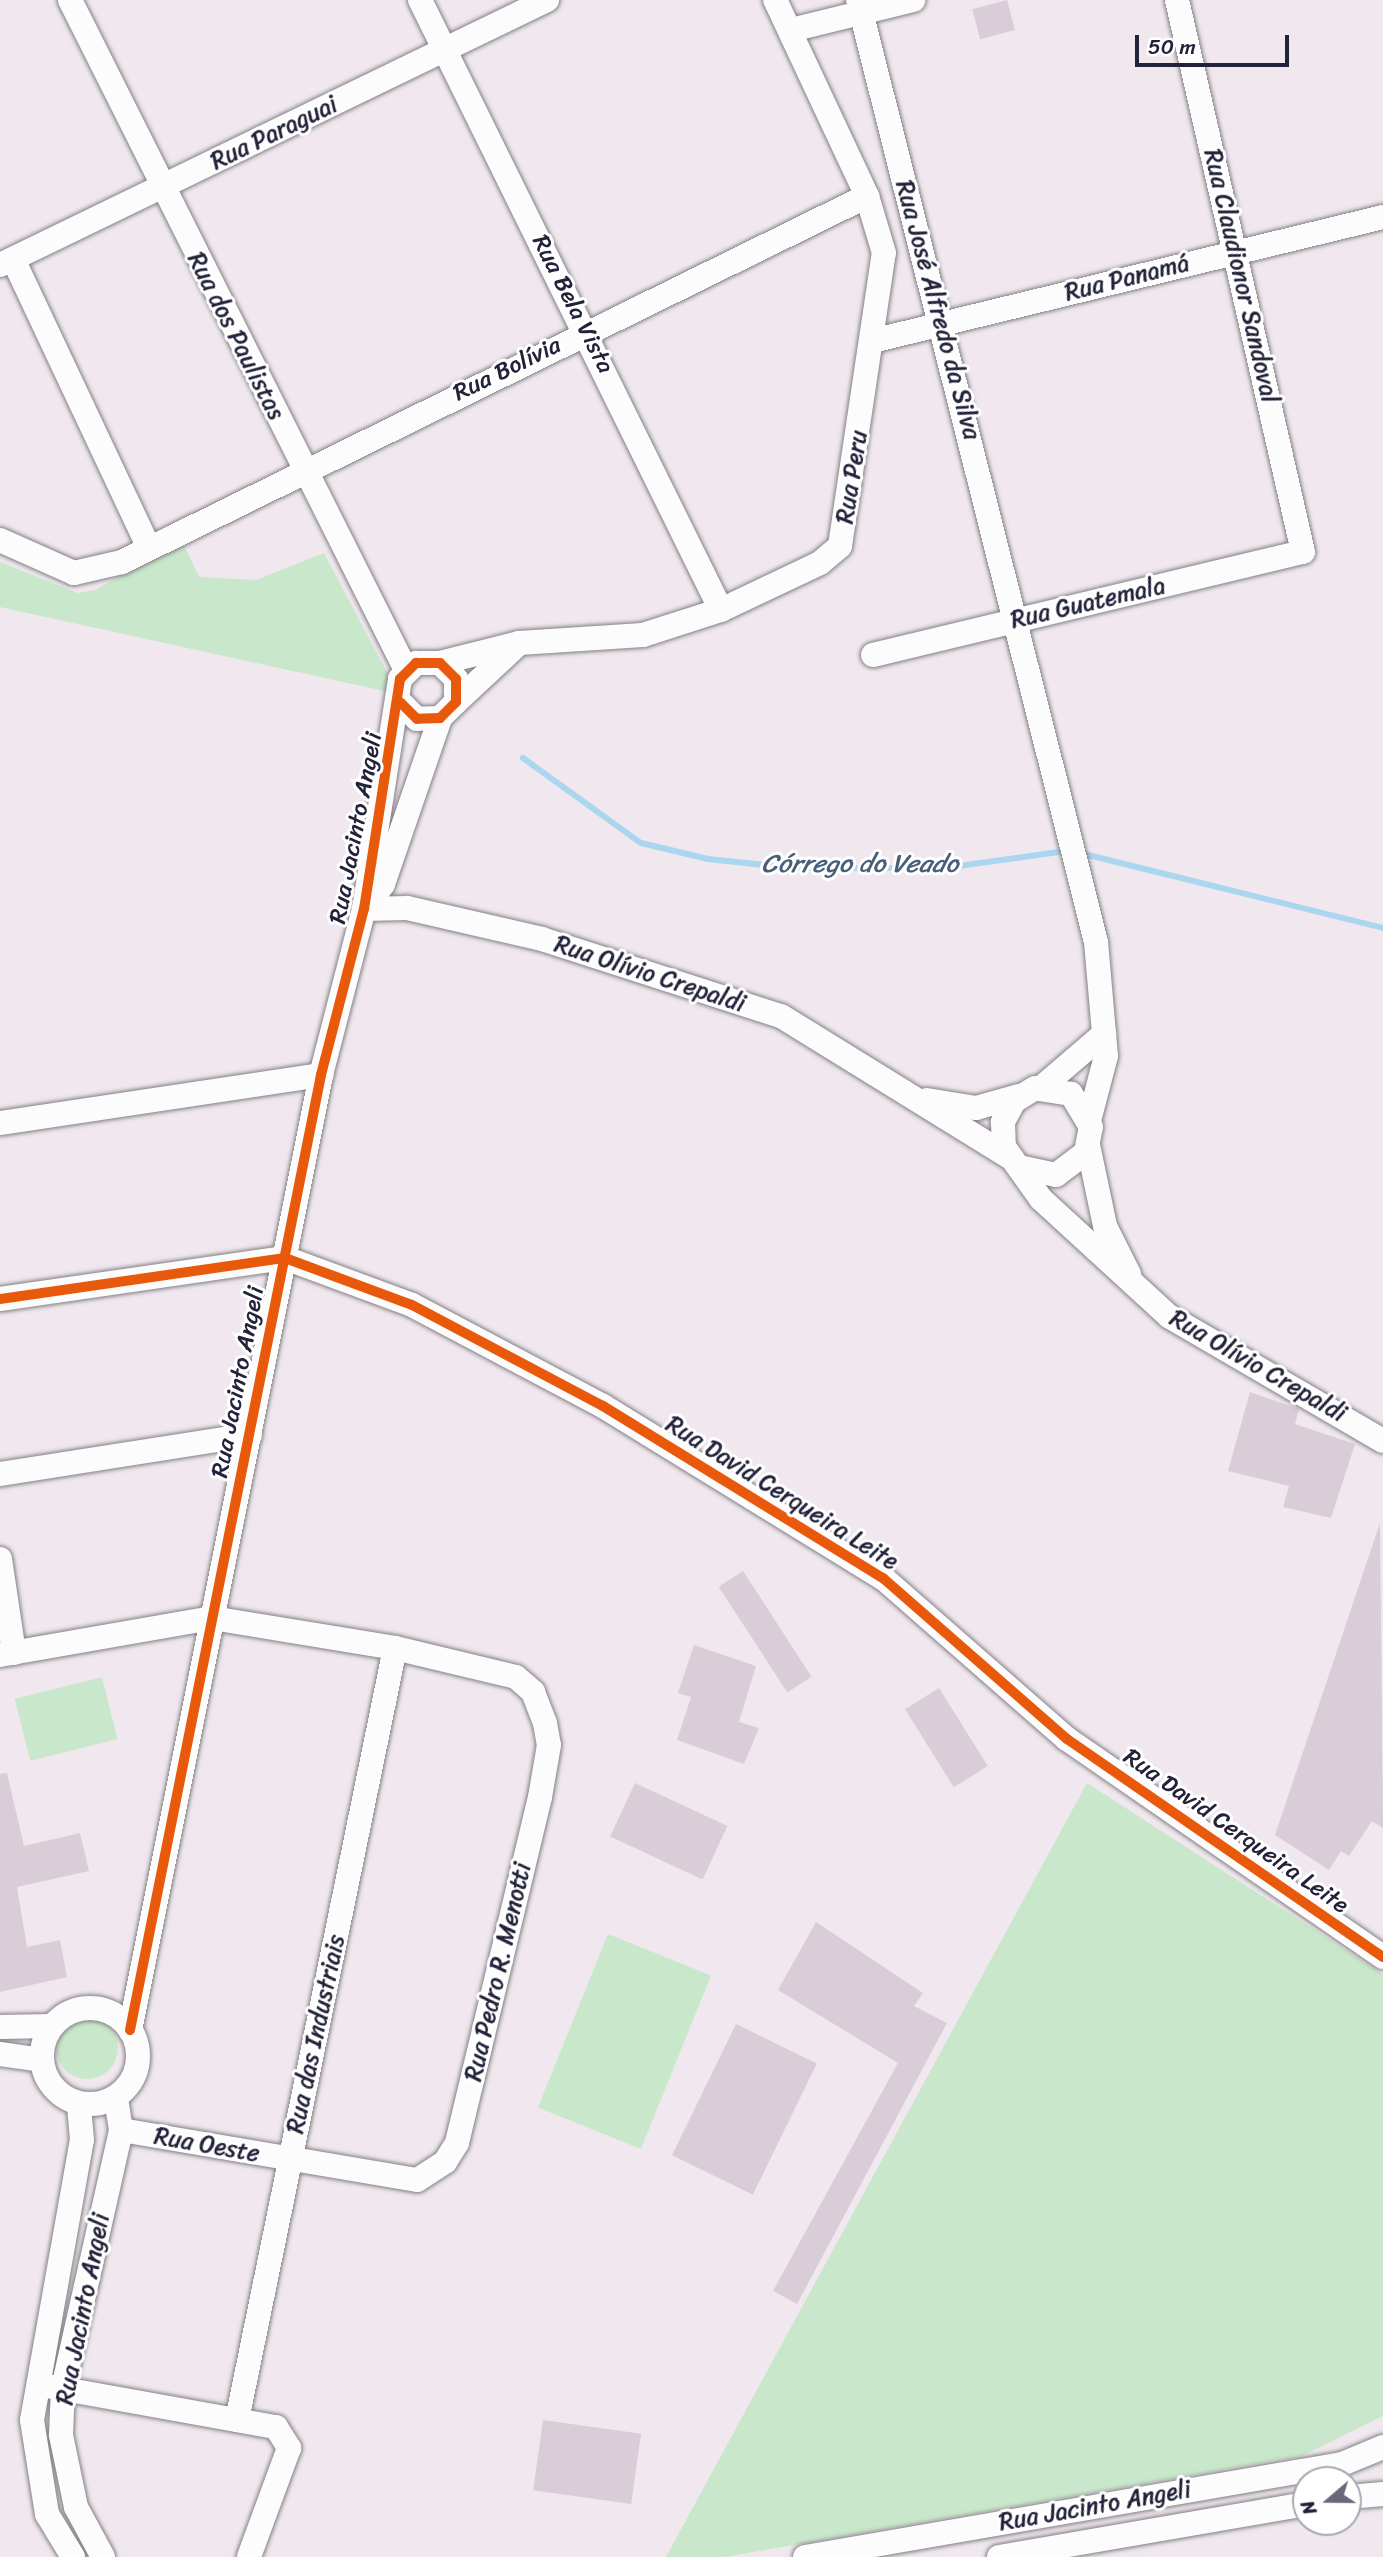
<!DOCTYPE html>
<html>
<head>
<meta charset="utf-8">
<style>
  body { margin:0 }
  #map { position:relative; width:1383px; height:2557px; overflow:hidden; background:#f0e8ee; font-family:Sriracha,sans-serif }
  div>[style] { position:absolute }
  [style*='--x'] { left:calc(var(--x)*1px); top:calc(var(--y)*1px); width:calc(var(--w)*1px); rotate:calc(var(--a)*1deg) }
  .green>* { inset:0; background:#c9e7ca; transform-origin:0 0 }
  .round { border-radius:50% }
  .stream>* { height:6px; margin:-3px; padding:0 3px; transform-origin:3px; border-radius:3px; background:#abd6ef }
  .building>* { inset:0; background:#d9ced7; transform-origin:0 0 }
  .roads { filter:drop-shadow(0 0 2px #838087) drop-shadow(0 0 2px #838087) }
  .minor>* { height:24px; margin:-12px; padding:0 12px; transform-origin:12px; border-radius:12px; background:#fdfcfc }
  .minor>.ring { margin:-12px; padding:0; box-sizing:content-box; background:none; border:24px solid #fdfcfc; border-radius:50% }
  .cycleway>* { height:10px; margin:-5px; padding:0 5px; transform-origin:5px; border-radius:5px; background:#e8590c }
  span { translate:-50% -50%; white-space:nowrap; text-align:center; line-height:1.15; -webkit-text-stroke:6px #fff; paint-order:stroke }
  .street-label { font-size:24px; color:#22223b }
  .water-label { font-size:26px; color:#485f7a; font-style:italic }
  .north { position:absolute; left:1292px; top:2466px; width:70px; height:70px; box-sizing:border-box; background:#fff; border:2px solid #a7a7b1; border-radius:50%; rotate:250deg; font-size:19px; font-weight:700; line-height:28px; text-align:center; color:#22223b }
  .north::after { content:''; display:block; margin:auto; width:24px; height:32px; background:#6a677a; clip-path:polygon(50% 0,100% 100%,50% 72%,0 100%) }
  .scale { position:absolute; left:1135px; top:35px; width:154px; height:32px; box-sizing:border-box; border:4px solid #22223b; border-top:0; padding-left:9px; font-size:21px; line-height:24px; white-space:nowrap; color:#22223b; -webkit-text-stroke:5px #fff; paint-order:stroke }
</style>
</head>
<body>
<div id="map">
  <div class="green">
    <i style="clip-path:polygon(182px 541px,199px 577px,256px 580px,324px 553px,390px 678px,389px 692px,0 607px,0 562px,78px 593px,95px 590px)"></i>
    <i style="left:102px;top:1677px;width:64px;height:90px;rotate:76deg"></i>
    <i style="clip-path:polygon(1087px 1783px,1383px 1974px,1383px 2416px,1302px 2456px,725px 2557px,666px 2557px)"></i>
    <i style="left:608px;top:1934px;width:111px;height:187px;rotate:22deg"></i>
    <i class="round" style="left:56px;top:2017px;width:62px;height:62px"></i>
  </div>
  <div class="stream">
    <i style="--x:523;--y:758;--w:145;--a:35.8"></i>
    <i style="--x:641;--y:843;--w:69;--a:13.4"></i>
    <i style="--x:708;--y:859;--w:85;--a:6"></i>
    <i style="--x:793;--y:868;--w:151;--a:0"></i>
    <i style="--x:944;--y:868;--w:123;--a:-7.9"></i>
    <i style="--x:1080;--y:853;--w:312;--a:13.9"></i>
  </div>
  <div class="building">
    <i style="left:1007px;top:0;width:31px;height:36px;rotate:75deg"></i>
    <i style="clip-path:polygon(1250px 1392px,1299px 1409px,1295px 1424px,1355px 1444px,1331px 1518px,1283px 1507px,1289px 1486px,1228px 1471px)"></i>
    <i style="clip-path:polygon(1380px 1523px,1383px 1828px,1372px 1821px,1349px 1856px,1341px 1851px,1329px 1870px,1275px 1835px)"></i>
    <i style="left:743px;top:1571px;width:126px;height:29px;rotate:57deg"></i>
    <i style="clip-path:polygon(694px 1645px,756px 1666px,739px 1722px,759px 1728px,744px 1764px,677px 1740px,691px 1697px,678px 1693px)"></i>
    <i style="left:939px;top:1688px;width:92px;height:40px;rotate:58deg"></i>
    <i style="clip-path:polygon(7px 1773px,24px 1846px,80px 1833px,89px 1871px,17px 1887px,27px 1947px,60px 1940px,67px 1977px,0 1992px,0 1774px)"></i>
    <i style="left:635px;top:1783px;width:102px;height:59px;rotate:25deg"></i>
    <i style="clip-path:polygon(816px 1922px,923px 1993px,914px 2006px,947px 2023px,797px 2304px,773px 2291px,898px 2063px,778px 1990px)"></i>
    <i style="left:736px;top:2024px;width:90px;height:146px;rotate:26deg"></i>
    <i style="left:543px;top:2420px;width:99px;height:71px;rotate:8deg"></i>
  </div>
  <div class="roads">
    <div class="minor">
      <i style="--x:70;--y:0;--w:750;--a:63.37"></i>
      <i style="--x:420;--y:0;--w:680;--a:63.74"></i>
      <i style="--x:858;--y:0;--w:972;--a:75.82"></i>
      <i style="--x:1096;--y:942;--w:114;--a:85"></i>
      <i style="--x:1106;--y:1056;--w:67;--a:104.7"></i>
      <i style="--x:791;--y:30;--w:126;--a:-13.8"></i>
      <i style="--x:13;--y:259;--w:319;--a:64.8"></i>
      <i style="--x:0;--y:265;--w:608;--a:-25.85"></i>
      <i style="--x:872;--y:341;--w:526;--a:-13.64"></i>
      <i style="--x:0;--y:540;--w:81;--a:24"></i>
      <i style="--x:74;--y:573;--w:49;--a:-12.9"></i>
      <i style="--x:122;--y:562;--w:830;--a:-26.16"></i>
      <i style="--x:873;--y:655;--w:442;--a:-13.5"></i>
      <i style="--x:1303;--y:552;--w:566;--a:-102.86"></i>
      <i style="--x:440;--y:663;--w:81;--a:-14.2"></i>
      <i style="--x:519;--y:643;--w:124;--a:-3.7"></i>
      <i style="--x:643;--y:635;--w:82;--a:-17.8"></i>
      <i style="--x:721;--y:610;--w:110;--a:-25.4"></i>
      <i style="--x:820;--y:563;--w:26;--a:-40"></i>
      <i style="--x:840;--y:546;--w:296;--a:-81.5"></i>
      <i style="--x:884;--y:253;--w:59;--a:-106.6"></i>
      <i style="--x:867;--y:196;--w:217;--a:-115.1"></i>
      <i style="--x:456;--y:702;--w:82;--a:-43"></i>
      <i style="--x:373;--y:898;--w:17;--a:-54"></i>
      <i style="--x:383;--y:884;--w:176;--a:-71"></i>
      <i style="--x:364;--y:909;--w:43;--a:-1.3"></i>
      <i style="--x:407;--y:908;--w:139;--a:12.9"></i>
      <i style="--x:542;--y:939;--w:251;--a:17.9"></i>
      <i style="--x:781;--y:1016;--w:270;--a:31.7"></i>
      <i style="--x:1042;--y:1087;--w:82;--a:-40.5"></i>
      <i style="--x:927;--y:1100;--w:50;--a:9.3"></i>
      <i style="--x:976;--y:1108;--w:45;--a:-15.6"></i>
      <i style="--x:0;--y:1123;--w:325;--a:-8.5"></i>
      <i style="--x:1088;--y:1145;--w:83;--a:78.1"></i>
      <i style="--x:1105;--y:1226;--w:54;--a:63.4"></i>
      <i style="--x:1019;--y:1167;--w:38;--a:12"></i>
      <i style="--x:1056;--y:1175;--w:38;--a:-37"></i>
      <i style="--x:1086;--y:1152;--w:25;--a:-79"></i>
      <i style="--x:1091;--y:1127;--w:39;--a:-121"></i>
      <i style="--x:1071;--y:1094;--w:36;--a:-171"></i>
      <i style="--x:1035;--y:1088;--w:25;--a:148"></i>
      <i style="--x:1014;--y:1101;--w:24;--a:118"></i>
      <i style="--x:1003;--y:1122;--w:25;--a:88"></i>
      <i style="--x:1004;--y:1147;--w:64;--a:54.6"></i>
      <i style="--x:1041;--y:1199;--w:175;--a:42.5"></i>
      <i style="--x:1170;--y:1317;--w:246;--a:30.2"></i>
      <i style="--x:0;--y:1299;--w:288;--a:-8.2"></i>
      <i style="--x:285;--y:1258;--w:135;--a:20.3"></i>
      <i style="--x:412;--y:1305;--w:216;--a:27.9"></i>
      <i style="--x:603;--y:1406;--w:329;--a:31.6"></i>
      <i style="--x:883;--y:1578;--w:244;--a:41.2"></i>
      <i style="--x:1067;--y:1739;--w:384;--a:34.6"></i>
      <i style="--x:0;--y:1474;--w:253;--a:-8.9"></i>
      <i style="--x:0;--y:1559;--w:95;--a:81.5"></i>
      <i style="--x:0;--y:1655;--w:215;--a:-9.9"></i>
      <i style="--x:212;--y:1618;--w:185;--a:9.3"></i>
      <i style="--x:395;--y:1648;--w:124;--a:13.5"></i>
      <i style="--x:516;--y:1677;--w:23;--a:41"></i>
      <i style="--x:533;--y:1692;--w:33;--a:69"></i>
      <i style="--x:545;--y:1723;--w:22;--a:80"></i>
      <i style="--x:549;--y:1745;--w:53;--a:99.8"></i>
      <i style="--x:540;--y:1797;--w:356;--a:103.5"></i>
      <i style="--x:457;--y:2143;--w:22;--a:122"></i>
      <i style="--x:445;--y:2162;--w:33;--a:147"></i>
      <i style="--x:417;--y:2180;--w:300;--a:-170.4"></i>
      <i class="ring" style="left:42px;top:2008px;width:72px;height:72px"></i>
      <i style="--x:0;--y:2027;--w:51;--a:-1.1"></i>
      <i style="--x:130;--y:2030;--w:974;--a:-78.69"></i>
      <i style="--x:321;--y:1075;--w:171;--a:-75.5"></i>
      <i style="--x:364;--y:909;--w:233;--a:-81.1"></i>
      <i style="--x:400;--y:679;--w:23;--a:-45"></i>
      <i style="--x:416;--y:663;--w:24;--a:0"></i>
      <i style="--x:440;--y:663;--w:23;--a:45"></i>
      <i style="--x:456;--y:679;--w:23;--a:90"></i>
      <i style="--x:456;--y:702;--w:23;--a:135"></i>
      <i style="--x:440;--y:718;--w:23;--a:178"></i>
      <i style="--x:417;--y:719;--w:23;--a:-135"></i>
      <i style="--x:0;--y:2054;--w:42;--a:8.1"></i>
      <i style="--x:47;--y:2386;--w:233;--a:10.2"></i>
      <i style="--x:276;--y:2427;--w:25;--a:58"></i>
      <i style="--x:289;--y:2448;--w:116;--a:110.2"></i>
      <i style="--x:237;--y:2420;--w:788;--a:-78.43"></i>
      <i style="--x:1348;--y:2497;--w:35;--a:-5"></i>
      <i style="--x:73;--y:2557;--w:50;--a:-121.2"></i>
      <i style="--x:47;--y:2514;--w:95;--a:-99.1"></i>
      <i style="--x:32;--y:2420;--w:284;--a:-79.9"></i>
      <i style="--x:82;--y:2140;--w:37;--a:-95"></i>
      <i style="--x:103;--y:2557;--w:57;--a:-118.4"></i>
      <i style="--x:76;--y:2507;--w:74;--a:-101.8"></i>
      <i style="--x:61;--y:2435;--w:47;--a:-87.6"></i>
      <i style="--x:63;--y:2388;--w:264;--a:-77.3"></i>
      <i style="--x:121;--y:2130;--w:33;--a:-99"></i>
      <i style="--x:805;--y:2557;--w:545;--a:-9.83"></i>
      <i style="--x:1342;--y:2464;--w:44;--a:-22.5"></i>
      <i style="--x:999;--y:2557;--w:312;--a:-9.8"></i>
    </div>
  </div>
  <div class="cycleway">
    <i style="--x:0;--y:1299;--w:288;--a:-8.2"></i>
    <i style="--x:285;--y:1258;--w:135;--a:20.3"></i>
    <i style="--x:412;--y:1305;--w:216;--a:27.9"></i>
    <i style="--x:603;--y:1406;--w:329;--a:31.6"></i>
    <i style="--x:883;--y:1578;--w:244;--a:41.2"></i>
    <i style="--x:1067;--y:1739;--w:384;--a:34.6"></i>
    <i style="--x:130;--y:2030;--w:974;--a:-78.69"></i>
    <i style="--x:321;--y:1075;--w:171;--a:-75.5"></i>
    <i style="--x:364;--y:909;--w:233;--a:-81.1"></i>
    <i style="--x:400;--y:679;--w:23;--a:-45"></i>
    <i style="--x:416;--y:663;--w:24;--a:0"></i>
    <i style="--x:440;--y:663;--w:23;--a:45"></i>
    <i style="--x:456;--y:679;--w:23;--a:90"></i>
    <i style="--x:456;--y:702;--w:23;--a:135"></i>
    <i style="--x:440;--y:718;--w:23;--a:178"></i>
    <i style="--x:417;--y:719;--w:23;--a:-135"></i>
  </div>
  <div class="street-label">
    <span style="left:274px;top:133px;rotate:-26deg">Rua Paraguai</span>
    <span style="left:1241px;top:276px;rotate:77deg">Rua Claudionor Sandoval</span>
    <span style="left:1127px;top:278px;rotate:-14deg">Rua Panamá</span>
    <span style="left:573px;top:304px;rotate:63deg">Rua Bela Vista</span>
    <span style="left:938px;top:310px;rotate:75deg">Rua José Alfredo da Silva</span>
    <span style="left:236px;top:336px;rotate:63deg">Rua dos Paulistas</span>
    <span style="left:507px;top:369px;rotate:-26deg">Rua Bolívia</span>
    <span style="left:852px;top:477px;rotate:-81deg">Rua Peru</span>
    <span style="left:1088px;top:603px;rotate:-13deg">Rua Guatemala</span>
    <span style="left:356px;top:828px;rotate:-79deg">Rua Jacinto Angeli</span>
    <span style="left:650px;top:974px;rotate:18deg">Rua Olívio Crepaldi</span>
    <span style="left:1258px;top:1366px;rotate:30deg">Rua Olívio Crepaldi</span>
    <span style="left:238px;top:1382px;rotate:-79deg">Rua Jacinto Angeli</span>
    <span style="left:782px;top:1493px;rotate:32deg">Rua David Cerqueira Leite</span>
    <span style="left:1236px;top:1831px;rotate:35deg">Rua David Cerqueira Leite</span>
    <span style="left:498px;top:1972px;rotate:-77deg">Rua Pedro R. Menotti</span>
    <span style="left:316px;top:2034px;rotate:-78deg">Rua das Industriais</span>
    <span style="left:207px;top:2145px;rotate:10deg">Rua Oeste</span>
    <span style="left:83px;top:2309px;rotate:-79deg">Rua Jacinto Angeli</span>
    <span style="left:1095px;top:2506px;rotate:-10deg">Rua Jacinto Angeli</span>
  </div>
  <div class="water-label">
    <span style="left:860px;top:864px">Córrego do Veado</span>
  </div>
  <div class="north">N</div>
  <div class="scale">50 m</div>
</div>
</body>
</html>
